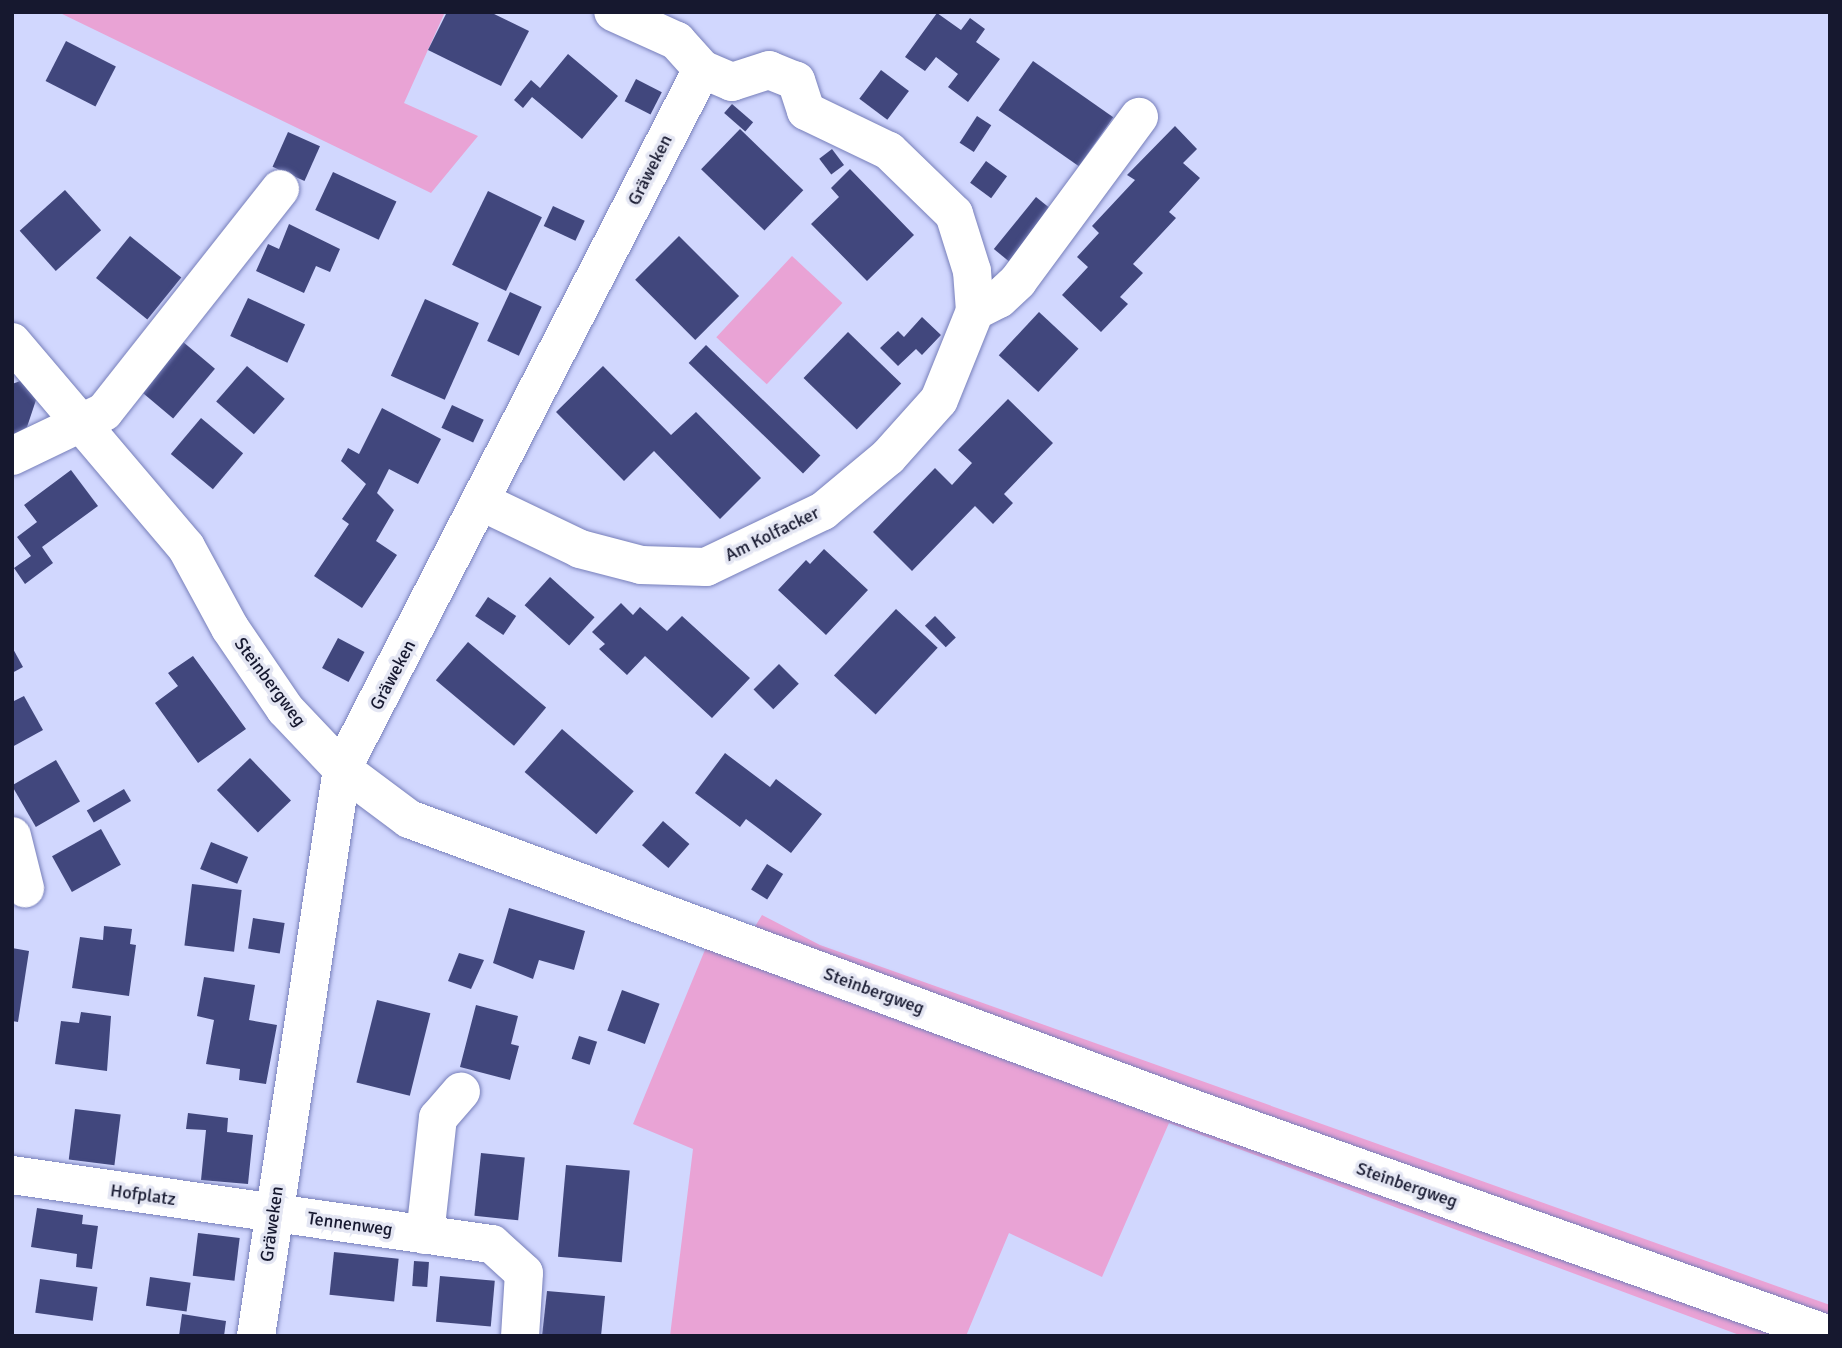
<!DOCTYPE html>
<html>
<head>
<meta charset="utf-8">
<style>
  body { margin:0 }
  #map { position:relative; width:1842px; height:1348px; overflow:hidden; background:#d1d7fe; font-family:Signika,sans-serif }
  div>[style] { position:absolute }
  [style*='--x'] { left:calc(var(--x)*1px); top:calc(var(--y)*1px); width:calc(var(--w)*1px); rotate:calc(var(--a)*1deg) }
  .green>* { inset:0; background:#e9a3d5; transform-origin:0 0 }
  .building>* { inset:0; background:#41477d; transform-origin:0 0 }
  .roads { filter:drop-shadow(0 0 2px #777fba) drop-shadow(0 0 2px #777fba) }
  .minor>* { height:38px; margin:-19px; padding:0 19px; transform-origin:19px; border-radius:19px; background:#fff }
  span { translate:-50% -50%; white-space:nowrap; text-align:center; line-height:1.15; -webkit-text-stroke:7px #e4e6f3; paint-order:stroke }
  .street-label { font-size:18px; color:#16182f }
  .frame { position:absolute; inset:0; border:14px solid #16182f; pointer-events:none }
</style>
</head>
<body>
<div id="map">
  <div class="green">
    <i style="clip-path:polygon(58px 12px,445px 12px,404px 103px,478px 136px,431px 193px)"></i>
    <i style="left:792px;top:256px;width:69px;height:111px;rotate:43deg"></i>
    <i style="clip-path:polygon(762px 915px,820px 945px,1830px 1305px,1830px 1325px,748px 938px)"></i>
    <i style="clip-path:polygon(707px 945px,1803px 1336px,1742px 1336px,1169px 1123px,1102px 1277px,1009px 1233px,966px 1336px,670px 1336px,693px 1149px,633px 1124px)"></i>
  </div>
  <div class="building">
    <i style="clip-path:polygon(447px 12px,490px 12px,529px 31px,501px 86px,428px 50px)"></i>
    <i style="clip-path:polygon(937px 13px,961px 30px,970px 18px,985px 29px,976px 42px,1000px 59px,968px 102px,948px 87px,958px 74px,936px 57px,925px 71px,905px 57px)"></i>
    <i style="left:66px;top:41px;width:56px;height:45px;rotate:27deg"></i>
    <i style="clip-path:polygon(568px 54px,618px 96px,582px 139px,532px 97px,523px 108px,514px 100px,531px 80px,540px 88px)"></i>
    <i style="left:1033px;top:61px;width:98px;height:60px;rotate:35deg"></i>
    <i style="left:881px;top:70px;width:35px;height:36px;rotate:37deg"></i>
    <i style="left:636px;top:79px;width:29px;height:25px;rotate:27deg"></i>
    <i style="left:732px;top:104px;width:28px;height:12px;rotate:41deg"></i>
    <i style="left:977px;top:116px;width:17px;height:32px;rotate:33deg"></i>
    <i style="clip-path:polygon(1175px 126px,1197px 149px,1183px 163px,1200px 178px,1169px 212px,1176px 218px,1133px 264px,1143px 273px,1120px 297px,1128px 304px,1101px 332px,1062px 295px,1088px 267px,1077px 257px,1099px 233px,1092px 226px,1135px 180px,1127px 175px)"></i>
    <i style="left:740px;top:129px;width:88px;height:56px;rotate:44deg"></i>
    <i style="left:288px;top:132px;width:35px;height:38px;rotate:24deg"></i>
    <i style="left:832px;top:149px;width:20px;height:16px;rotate:53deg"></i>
    <i style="left:986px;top:161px;width:26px;height:27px;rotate:36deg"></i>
    <i style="clip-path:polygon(850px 169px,914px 235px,867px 281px,811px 224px,839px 197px,831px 188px)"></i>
    <i style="left:333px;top:172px;width:70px;height:42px;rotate:25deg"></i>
    <i style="left:65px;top:190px;width:54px;height:61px;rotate:48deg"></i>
    <i style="left:488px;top:191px;width:60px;height:82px;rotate:26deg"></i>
    <i style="left:1036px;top:197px;width:26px;height:67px;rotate:39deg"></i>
    <i style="left:553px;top:206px;width:35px;height:22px;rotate:25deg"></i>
    <i style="clip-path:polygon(289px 224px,340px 249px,330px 272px,316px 266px,304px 293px,256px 271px,268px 244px,279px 249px)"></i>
    <i style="left:130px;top:236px;width:66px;height:54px;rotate:39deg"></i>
    <i style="left:679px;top:236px;width:85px;height:62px;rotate:45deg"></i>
    <i style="left:510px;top:292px;width:35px;height:54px;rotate:25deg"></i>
    <i style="left:248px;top:298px;width:63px;height:42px;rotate:25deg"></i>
    <i style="left:425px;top:299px;width:59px;height:84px;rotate:24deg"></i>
    <i style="left:1039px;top:312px;width:54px;height:59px;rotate:43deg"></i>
    <i style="clip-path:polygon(922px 317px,941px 335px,922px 355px,916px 349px,898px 366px,880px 348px,898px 331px,904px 337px)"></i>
    <i style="left:848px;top:332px;width:74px;height:64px;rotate:44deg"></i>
    <i style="left:182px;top:341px;width:43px;height:65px;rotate:40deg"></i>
    <i style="left:706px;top:345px;width:159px;height:25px;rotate:44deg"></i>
    <i style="left:247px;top:366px;width:50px;height:47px;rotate:41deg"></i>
    <i style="clip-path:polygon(603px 366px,671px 435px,696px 412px,761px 478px,720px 519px,654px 451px,624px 481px,556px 412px)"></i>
    <i style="clip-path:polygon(23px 380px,36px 400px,27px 427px,12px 436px,12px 384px)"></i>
    <i style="clip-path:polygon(1008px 399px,1053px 443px,1004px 494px,1013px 503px,993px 524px,975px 506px,912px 571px,873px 532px,935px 468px,952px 485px,972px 463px,958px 450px)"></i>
    <i style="left:452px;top:405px;width:35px;height:25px;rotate:25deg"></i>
    <i style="clip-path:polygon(382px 408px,441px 439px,418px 484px,389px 469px,377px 493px,394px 510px,376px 541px,397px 555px,362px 608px,314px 576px,349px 524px,342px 519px,366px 484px,341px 461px,348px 448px,359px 454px)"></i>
    <i style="left:201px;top:418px;width:55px;height:47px;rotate:40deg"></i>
    <i style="clip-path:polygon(71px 470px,98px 506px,42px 547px,53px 563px,25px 584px,14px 568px,31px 556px,17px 537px,37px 522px,24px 505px)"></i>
    <i style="clip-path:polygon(824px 549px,868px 590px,826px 635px,778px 590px,806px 560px,810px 564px)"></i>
    <i style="left:550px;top:577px;width:60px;height:38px;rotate:42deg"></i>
    <i style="left:488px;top:597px;width:34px;height:23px;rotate:34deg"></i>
    <i style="clip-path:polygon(621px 603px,633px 615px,640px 607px,667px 631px,682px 616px,750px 678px,712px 718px,645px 656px,627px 675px,599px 649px,605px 644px,592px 632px)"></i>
    <i style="left:896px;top:609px;width:57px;height:91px;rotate:43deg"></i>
    <i style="left:935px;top:616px;width:30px;height:14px;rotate:46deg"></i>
    <i style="left:338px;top:638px;width:30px;height:34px;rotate:28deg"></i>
    <i style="left:468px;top:642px;width:102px;height:50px;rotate:40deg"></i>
    <i style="clip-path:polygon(12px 647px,23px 667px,12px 673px)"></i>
    <i style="clip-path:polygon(193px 656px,246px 729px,198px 763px,155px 703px,178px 686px,168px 673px)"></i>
    <i style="left:779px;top:664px;width:28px;height:36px;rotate:45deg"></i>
    <i style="clip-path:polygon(24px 696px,43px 730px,12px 747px,12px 702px)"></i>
    <i style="left:562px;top:729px;width:95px;height:57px;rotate:41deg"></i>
    <i style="clip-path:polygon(725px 753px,770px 787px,776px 779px,822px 814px,791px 853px,746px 819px,740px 827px,695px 793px)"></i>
    <i style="left:250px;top:758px;width:59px;height:46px;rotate:46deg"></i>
    <i style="left:56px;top:760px;width:48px;height:51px;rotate:60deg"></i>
    <i style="left:124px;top:789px;width:14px;height:43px;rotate:60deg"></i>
    <i style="left:663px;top:821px;width:35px;height:32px;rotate:41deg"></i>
    <i style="left:101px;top:829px;width:41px;height:56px;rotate:61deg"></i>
    <i style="left:211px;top:842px;width:40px;height:29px;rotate:22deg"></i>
    <i style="left:767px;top:864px;width:19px;height:30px;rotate:32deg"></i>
    <i style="left:192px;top:884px;width:50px;height:62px;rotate:7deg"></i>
    <i style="clip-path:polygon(509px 908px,585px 931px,574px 970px,539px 960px,533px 979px,493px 963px)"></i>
    <i style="left:253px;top:918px;width:32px;height:31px;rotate:9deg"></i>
    <i style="clip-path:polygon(104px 926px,132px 929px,130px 944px,136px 945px,129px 996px,72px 988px,80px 937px,103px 940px)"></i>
    <i style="clip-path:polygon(12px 948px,29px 951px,18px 1022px,12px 1021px)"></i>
    <i style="clip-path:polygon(459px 953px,484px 960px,471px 989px,448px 981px)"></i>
    <i style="clip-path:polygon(204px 977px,255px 985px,249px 1020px,277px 1025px,266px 1084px,239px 1080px,240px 1069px,206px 1064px,214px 1020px,197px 1016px)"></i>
    <i style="left:622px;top:990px;width:40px;height:43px;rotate:20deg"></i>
    <i style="left:377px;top:1000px;width:55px;height:85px;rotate:14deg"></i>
    <i style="clip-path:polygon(476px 1005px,518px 1016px,511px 1044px,519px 1046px,510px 1080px,460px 1067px)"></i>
    <i style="clip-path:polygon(81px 1012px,111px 1016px,107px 1071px,55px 1064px,61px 1021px,79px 1023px)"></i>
    <i style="left:579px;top:1036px;width:19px;height:24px;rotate:18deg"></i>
    <i style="left:75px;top:1109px;width:46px;height:51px;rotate:7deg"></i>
    <i style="clip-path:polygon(188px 1113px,228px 1118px,227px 1132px,253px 1135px,248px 1184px,201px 1180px,206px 1130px,186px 1129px)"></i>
    <i style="left:481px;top:1153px;width:44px;height:63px;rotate:6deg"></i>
    <i style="left:566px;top:1165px;width:64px;height:92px;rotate:5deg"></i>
    <i style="clip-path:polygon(37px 1208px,83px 1215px,82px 1224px,98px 1226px,92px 1269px,76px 1267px,77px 1254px,31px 1247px)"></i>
    <i style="left:198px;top:1233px;width:42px;height:43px;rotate:7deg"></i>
    <i style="left:334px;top:1252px;width:65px;height:43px;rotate:6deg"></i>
    <i style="left:414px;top:1261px;width:15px;height:25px;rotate:4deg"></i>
    <i style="left:440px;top:1276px;width:55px;height:46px;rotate:5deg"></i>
    <i style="left:150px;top:1277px;width:41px;height:29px;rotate:8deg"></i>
    <i style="left:40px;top:1279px;width:58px;height:34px;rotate:8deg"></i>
    <i style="clip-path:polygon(547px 1291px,605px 1296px,601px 1336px,542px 1336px)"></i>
    <i style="clip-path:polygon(182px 1314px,226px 1321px,224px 1336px,179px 1336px)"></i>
  </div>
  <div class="roads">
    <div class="minor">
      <i style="--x:975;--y:311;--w:27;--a:-27"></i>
      <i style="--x:999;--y:299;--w:26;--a:-43"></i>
      <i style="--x:1018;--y:281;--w:204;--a:-53.6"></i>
      <i style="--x:12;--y:342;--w:269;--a:49.7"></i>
      <i style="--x:186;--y:547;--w:92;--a:61.5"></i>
      <i style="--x:230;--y:628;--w:98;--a:55.8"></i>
      <i style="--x:285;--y:709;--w:83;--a:46.5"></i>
      <i style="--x:342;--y:769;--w:84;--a:36.7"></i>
      <i style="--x:409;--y:819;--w:819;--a:20.29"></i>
      <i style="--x:1177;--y:1103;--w:693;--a:19.56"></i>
      <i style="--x:12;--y:456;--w:102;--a:-25.6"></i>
      <i style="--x:104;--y:412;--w:284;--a:-51.7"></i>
      <i style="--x:480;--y:501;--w:111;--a:25.6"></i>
      <i style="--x:580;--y:549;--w:63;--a:14.7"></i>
      <i style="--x:641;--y:565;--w:65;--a:1.8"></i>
      <i style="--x:706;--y:567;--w:130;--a:-25.6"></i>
      <i style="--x:823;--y:511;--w:85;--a:-39.7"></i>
      <i style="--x:888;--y:457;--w:76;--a:-48.2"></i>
      <i style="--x:939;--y:400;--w:96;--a:-68"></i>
      <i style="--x:975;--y:311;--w:40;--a:-94.3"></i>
      <i style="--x:972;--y:271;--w:60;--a:-107.5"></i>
      <i style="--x:954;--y:214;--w:91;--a:-135.9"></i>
      <i style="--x:889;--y:151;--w:92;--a:-154.3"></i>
      <i style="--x:806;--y:111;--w:32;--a:-108"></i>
      <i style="--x:796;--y:81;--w:29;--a:-158"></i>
      <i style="--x:769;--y:70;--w:39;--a:162"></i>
      <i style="--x:732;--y:82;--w:33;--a:-157"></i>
      <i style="--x:702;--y:69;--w:38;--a:-132"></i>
      <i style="--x:677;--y:41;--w:70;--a:-155.6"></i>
      <i style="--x:12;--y:836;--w:54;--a:76"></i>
      <i style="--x:12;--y:1175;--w:485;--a:8.2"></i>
      <i style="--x:492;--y:1244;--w:43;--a:42.2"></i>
      <i style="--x:524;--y:1273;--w:63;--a:93.6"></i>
      <i style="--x:425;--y:1235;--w:118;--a:-83.7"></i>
      <i style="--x:438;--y:1118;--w:35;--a:-49"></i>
      <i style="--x:256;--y:1336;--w:573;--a:-81.38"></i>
      <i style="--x:342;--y:769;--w:787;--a:-62.78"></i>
    </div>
  </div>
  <div class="street-label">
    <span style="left:650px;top:170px;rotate:-63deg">Gräweken</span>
    <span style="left:772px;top:534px;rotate:-26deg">Am Kolfacker</span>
    <span style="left:393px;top:675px;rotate:-62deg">Gräweken</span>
    <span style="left:270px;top:682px;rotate:53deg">Steinbergweg</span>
    <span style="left:874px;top:991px;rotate:20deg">Steinbergweg</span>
    <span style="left:1407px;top:1185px;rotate:19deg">Steinbergweg</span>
    <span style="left:143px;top:1195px;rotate:8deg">Hofplatz</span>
    <span style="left:272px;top:1224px;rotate:-82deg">Gräweken</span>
    <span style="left:350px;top:1224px;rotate:8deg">Tennenweg</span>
  </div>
  <div class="frame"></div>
</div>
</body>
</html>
